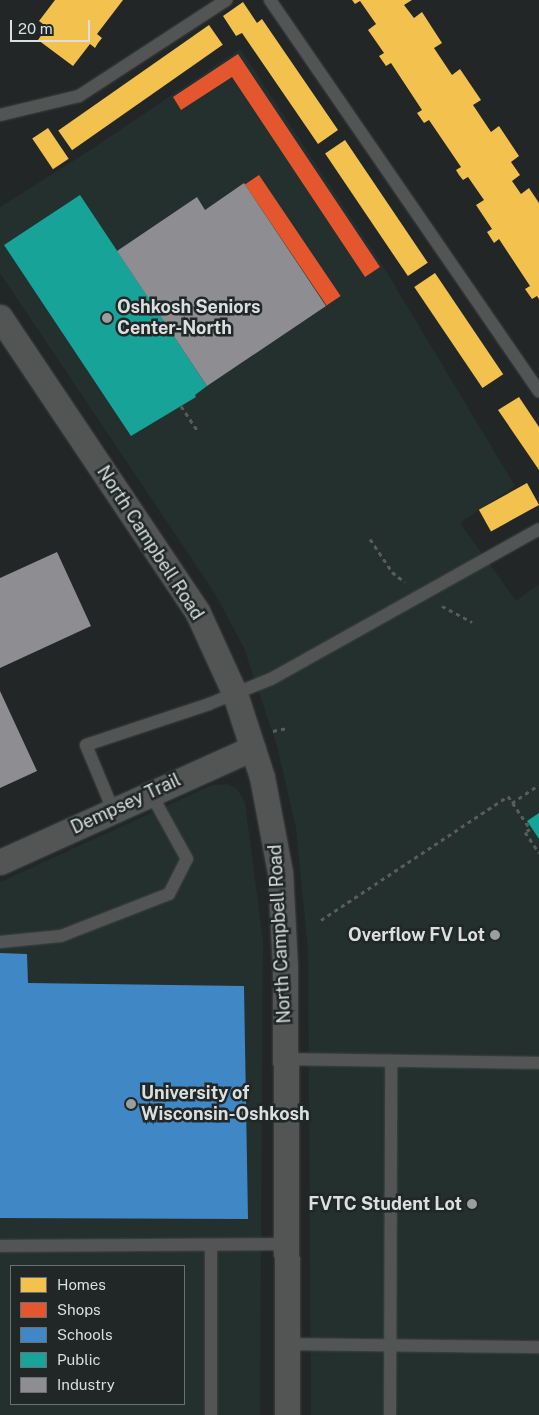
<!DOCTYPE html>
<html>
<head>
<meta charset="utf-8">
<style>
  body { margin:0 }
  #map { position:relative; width:539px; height:1415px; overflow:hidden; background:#222626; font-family:"Public Sans",sans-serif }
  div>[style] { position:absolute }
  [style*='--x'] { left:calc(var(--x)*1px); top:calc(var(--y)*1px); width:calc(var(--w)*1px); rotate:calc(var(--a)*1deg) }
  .built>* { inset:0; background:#23302e }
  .homes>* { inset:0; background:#f2c14e; transform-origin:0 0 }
  .shops>* { inset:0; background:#e4572e; transform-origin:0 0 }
  .schools>* { inset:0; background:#3f88c5 }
  .public>* { inset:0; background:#17a398 }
  .industry>* { inset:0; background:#8d8d92 }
  .path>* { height:3px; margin-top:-1.5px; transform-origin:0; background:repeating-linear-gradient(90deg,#5a5c5c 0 4px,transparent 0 8px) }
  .roads { filter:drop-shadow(0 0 1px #404343) drop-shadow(0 0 1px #404343) }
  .service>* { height:12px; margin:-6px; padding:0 6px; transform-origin:6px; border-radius:6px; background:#535454 }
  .minor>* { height:25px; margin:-12.5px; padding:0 12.5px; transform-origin:12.5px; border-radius:12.5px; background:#535454 }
  .dots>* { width:14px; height:14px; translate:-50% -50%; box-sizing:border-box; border:2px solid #212727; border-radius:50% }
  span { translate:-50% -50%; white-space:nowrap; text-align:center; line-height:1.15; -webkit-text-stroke:5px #212727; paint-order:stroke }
  .poi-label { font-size:18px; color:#dbdfdf; font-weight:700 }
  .left { translate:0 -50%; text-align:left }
  .right { translate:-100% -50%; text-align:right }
  .street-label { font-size:18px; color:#dbdfdf }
  .legend { position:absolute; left:10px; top:1265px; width:175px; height:140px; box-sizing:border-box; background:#212727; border:1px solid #6b7171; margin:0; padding:6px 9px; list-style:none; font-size:15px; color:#dbdfdf }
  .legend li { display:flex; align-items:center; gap:10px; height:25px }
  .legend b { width:25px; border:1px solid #6b7171 }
  .scale { position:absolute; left:10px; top:20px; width:80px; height:22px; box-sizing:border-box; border:2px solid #dbdfdf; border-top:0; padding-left:6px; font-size:15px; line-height:18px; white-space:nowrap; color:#dbdfdf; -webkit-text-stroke:4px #212727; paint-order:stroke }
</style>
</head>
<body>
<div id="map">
  <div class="built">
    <i style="clip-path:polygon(240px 49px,383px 266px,515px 486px,460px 523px,516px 601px,539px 584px,539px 1415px,311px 1415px,308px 951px,296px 828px,277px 746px,244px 648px,214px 592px,0 273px,0 207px,89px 151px)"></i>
    <i style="clip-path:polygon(evenodd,227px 784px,237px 789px,245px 802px,263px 941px,260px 1415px,0 1415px,0 882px,212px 785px,227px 784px,11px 1266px,184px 1266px,184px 1404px,11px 1404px,11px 1266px)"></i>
  </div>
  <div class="homes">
    <i style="clip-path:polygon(55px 0,123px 0,97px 34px,102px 38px,98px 43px,95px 48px,90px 44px,73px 66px,38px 40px,47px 27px,39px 21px)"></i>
    <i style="clip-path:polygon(352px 0,412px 0,404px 5px,414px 18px,422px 12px,442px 43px,434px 48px,452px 75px,460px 69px,481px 100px,473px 105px,491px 132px,499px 126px,519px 156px,511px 162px,520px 175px,512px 181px,521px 194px,529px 188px,539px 203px,539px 299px,537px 296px,532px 299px,525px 289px,530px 286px,499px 239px,494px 243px,487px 232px,492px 229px,476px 205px,484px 200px,468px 177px,463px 180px,459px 175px,456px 170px,461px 167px,429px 120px,424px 123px,417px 113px,422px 110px,391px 63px,386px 66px,379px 56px,384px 53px,368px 30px,376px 24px,360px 1px,355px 4px)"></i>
    <i style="clip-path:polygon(243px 2px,257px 23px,262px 19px,338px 130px,318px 144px,242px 33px,236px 36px,223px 16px)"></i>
    <i style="left:209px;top:25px;width:24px;height:184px;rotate:55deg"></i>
    <i style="left:48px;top:128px;width:37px;height:19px;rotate:56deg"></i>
    <i style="left:345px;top:140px;width:148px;height:24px;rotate:56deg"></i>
    <i style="left:435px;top:273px;width:122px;height:25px;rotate:56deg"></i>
    <i style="clip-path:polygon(519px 397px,539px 427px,539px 470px,498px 410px)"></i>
    <i style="left:527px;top:483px;width:25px;height:55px;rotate:61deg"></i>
  </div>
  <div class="shops">
    <i style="clip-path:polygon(238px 54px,380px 267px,365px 277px,232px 77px,181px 110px,173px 97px)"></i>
    <i style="left:259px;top:175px;width:146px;height:17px;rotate:56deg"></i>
  </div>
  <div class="schools">
    <i style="clip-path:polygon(0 953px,27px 954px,28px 983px,244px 986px,248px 1219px,0 1218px)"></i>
  </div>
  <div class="public">
    <i style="clip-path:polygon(80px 195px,207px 386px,195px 395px,196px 397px,131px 436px,4px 245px)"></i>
    <i style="clip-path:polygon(539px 813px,539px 839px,527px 821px)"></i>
  </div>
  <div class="industry">
    <i style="clip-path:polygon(244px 183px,326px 306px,207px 386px,117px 251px,197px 197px,205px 210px)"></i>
    <i style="clip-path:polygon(57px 552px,91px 626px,0 668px,0 578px)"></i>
    <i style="clip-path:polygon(0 691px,37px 771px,0 788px)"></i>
  </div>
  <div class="path">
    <i style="--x:181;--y:406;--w:29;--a:56"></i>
    <i style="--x:370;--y:539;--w:40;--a:56"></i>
    <i style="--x:392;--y:572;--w:16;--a:38"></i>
    <i style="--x:442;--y:606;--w:34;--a:28"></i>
    <i style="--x:273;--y:731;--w:14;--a:-12"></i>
    <i style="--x:512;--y:803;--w:32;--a:-34"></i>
    <i style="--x:321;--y:920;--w:224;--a:-33.5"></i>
    <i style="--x:508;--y:796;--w:40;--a:56"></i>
    <i style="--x:530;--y:829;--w:6;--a:149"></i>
    <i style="--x:525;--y:832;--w:25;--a:56"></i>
  </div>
  <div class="roads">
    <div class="service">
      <i style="--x:270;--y:0;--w:475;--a:55.5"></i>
      <i style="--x:0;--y:115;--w:81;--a:-13.5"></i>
      <i style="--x:79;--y:96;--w:176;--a:-33.1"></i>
      <i style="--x:113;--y:810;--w:70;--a:-112.6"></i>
      <i style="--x:86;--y:745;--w:130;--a:-18.4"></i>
      <i style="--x:209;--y:704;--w:67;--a:-22"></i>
      <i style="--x:271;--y:679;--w:307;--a:-29.2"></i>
      <i style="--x:0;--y:942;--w:61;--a:-5.6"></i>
      <i style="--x:61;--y:936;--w:116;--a:-21.3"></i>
      <i style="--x:169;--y:894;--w:39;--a:-63"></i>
      <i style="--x:187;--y:859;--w:77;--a:-118.9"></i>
      <i style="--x:285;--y:1059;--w:254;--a:0.9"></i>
      <i style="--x:211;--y:1245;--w:170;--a:90"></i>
      <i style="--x:0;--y:1246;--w:288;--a:-0.4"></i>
      <i style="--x:287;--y:1344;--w:252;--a:0.7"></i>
      <i style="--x:390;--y:1415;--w:354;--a:-89.8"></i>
    </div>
    <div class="minor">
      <i style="--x:0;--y:317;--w:354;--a:56.2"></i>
      <i style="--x:197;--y:611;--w:91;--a:65.4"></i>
      <i style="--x:235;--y:694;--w:87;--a:72"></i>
      <i style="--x:262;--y:777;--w:97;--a:79.3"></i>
      <i style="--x:280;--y:872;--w:94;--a:87"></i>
      <i style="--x:285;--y:966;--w:449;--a:89.7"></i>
      <i style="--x:0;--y:862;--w:277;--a:-24.3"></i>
    </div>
  </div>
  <div class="dots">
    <i style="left:107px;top:318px;background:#9a9e9e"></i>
    <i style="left:495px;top:935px;background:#9a9e9e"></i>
    <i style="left:131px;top:1104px;background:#9a9e9e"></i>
    <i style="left:472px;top:1204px;background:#9a9e9e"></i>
  </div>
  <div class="poi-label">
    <span class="left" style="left:117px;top:318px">Oshkosh Seniors<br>Center-North</span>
    <span class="right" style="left:485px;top:935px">Overflow FV Lot</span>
    <span class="left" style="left:141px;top:1104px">University of<br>Wisconsin-Oshkosh</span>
    <span class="right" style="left:462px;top:1204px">FVTC Student Lot</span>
  </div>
  <div class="street-label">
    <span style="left:150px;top:543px;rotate:57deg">North Campbell Road</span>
    <span style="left:126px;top:804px;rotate:-25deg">Dempsey Trail</span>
    <span style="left:280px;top:934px;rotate:-93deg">North Campbell Road</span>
  </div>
  <ul class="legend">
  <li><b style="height:14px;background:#f2c14e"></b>Homes</li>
  <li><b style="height:14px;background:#e4572e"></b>Shops</li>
  <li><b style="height:14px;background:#3f88c5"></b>Schools</li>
  <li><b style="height:14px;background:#17a398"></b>Public</li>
  <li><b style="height:14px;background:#8d8d92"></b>Industry</li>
  </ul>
  <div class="scale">20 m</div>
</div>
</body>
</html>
